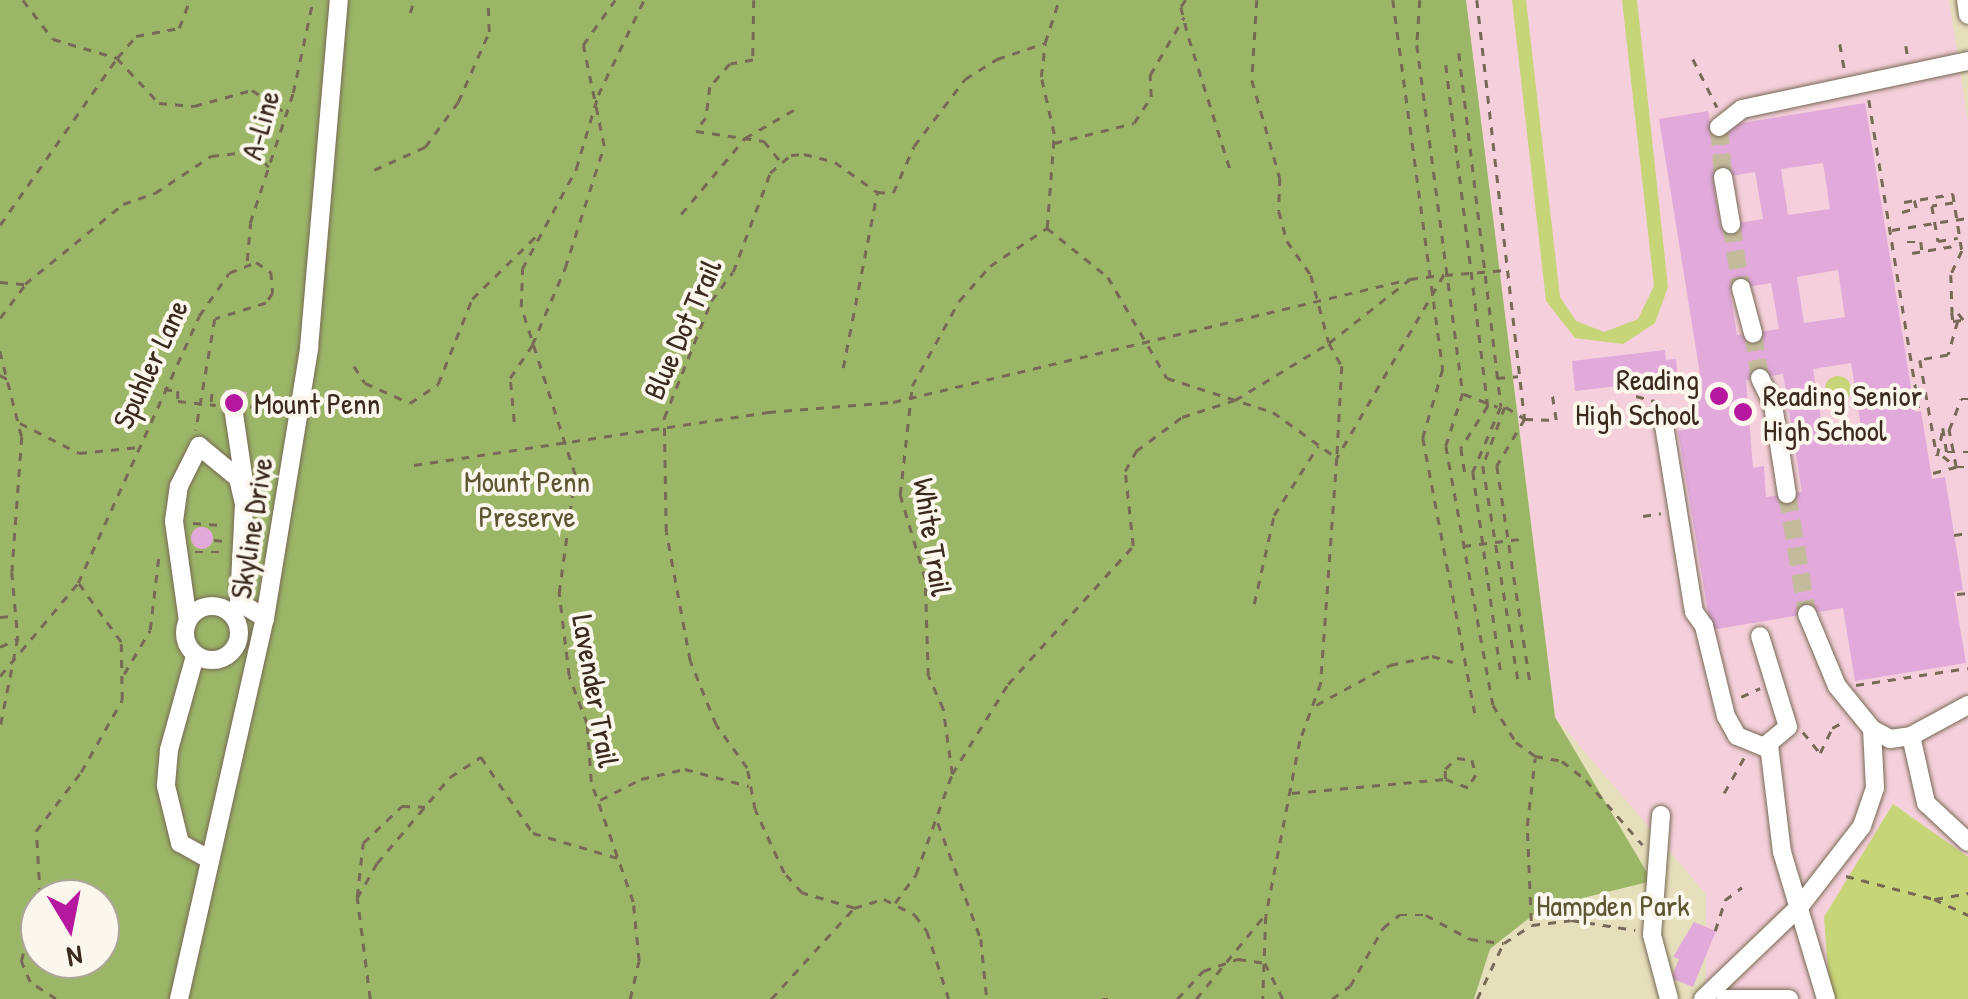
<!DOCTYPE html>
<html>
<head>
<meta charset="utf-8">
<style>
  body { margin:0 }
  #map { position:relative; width:1968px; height:999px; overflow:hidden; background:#e6dfbb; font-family:"Patrick Hand",sans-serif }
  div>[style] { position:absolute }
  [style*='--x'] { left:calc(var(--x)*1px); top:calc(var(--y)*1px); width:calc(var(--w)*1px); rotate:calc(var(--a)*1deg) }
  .built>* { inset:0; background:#f5cfdb }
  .green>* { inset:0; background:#c6d577 }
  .round { border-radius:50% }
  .forest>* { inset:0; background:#9cb668 }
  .building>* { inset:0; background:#e1aada; transform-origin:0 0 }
  .minor-tunnel>* { height:18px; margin-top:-9px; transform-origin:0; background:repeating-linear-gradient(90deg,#c4bb9c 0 18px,transparent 0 27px) }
  .path>* { height:2.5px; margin-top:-1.25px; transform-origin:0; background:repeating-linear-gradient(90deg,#776955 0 8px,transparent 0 16px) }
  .roads { filter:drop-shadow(0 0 2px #776955) drop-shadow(0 0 2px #776955) }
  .minor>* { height:18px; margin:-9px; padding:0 9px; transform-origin:9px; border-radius:9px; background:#fff }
  .minor>.ring { margin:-9px; padding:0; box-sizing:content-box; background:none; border:18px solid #fff; border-radius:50% }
  .dots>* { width:28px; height:28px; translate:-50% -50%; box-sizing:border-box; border:5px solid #fbf7ec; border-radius:50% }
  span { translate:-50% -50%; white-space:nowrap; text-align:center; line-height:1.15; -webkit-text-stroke:8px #fbf7ec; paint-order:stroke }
  .street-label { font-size:30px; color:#3b2a1e }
  .poi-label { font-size:30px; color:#3b2a1e }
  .right { translate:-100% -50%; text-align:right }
  .left { translate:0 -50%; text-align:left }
  .park-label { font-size:30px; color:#5e5534 }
  .north { position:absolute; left:20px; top:879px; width:100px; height:100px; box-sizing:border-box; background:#fbf7ec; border:2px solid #aea59a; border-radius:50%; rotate:170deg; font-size:28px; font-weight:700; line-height:40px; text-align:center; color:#3b2a1e }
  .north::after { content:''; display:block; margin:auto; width:35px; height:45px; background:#b5179e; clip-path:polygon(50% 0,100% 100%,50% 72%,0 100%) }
</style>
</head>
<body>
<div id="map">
  <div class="built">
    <i style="clip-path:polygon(1466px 0,1949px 0,1968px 122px,1968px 857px,1894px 804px,1830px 999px,1706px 999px,1706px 894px,1555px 717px)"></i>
  </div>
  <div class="green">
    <i style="clip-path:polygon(1512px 0,1526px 0,1560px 297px,1576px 321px,1604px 332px,1638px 319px,1654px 286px,1622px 0,1637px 0,1668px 287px,1655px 323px,1623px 344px,1575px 338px,1546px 301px)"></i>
    <i class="round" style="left:1825px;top:376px;width:26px;height:26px"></i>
    <i style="clip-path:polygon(1893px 804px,1968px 857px,1968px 999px,1830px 999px,1824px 917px)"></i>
  </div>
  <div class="forest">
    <i style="clip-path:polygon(evenodd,0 0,1466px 0,1555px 717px,1652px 881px,1542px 908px,1490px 949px,1474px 999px,0 999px,0 0,40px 899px,100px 899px,100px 959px,40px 959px,40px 899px)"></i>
  </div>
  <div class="building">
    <i style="clip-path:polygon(evenodd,1865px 103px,1915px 412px,1921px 411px,1932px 479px,1945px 477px,1963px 590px,1954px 592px,1966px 663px,1855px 681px,1843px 608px,1711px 630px,1678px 431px,1694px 428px,1686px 376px,1700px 374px,1659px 119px,1708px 111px,1711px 128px,1865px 103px,1823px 163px,1830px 209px,1788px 215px,1781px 169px,1823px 163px,1865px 103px,1755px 172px,1763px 219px,1720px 226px,1713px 179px,1755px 172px,1865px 103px,1838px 270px,1845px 317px,1804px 323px,1797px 277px,1838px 270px,1865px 103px,1771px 283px,1779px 329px,1737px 335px,1730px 290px,1771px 283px,1865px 103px,1851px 363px,1862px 433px,1833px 437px,1831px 423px,1822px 424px,1813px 369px,1851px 363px,1865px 103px,1783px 374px,1802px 492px,1766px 497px,1764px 466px,1753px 468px,1746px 380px,1783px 374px)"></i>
    <i style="clip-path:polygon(1665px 350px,1666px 360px,1676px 359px,1678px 379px,1575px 391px,1572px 361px)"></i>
    <i style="left:225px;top:390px;width:22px;height:14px;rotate:5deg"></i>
    <i class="round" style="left:191px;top:527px;width:22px;height:22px"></i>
    <i style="clip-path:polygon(1694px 922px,1716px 931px,1693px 987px,1671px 978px,1679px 959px,1673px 957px)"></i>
  </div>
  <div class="minor-tunnel">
    <i style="--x:1719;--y:127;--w:50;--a:85.4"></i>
    <i style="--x:1731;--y:224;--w:65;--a:81.1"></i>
    <i style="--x:1753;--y:333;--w:46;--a:81.2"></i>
    <i style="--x:1787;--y:494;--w:122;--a:80.5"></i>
  </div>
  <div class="path">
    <i style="--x:23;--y:0;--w:49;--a:52.4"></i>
    <i style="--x:53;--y:39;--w:67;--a:16.5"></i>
    <i style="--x:117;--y:58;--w:62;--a:47"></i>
    <i style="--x:159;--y:103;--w:35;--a:5"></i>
    <i style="--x:194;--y:106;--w:60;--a:-15.4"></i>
    <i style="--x:252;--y:90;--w:37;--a:34"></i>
    <i style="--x:754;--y:0;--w:60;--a:91"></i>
    <i style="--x:753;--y:60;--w:23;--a:170"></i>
    <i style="--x:730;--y:64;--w:30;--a:131"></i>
    <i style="--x:710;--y:87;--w:31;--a:97"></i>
    <i style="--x:706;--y:118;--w:16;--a:128"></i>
    <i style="--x:696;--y:131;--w:69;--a:8.4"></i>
    <i style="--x:764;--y:141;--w:26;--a:51"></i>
    <i style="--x:1186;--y:0;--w:9;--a:126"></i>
    <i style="--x:1181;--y:7;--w:32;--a:76"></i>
    <i style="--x:1189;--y:38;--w:137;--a:72.6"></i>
    <i style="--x:1257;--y:0;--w:80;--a:93.6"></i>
    <i style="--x:1252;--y:80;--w:102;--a:74.1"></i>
    <i style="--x:1280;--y:178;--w:33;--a:92"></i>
    <i style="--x:1279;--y:211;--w:31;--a:75"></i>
    <i style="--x:1287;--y:241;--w:42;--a:54.8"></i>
    <i style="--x:1311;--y:275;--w:70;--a:75.2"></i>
    <i style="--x:1329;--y:343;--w:26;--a:61"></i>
    <i style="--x:1342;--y:366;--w:91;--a:93.1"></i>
    <i style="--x:1393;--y:0;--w:372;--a:82.3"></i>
    <i style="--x:1443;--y:369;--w:72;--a:106.2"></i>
    <i style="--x:1423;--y:438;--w:280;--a:79.3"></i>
    <i style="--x:1420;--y:0;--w:45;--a:93.8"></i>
    <i style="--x:1417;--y:45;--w:351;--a:82.5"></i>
    <i style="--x:1463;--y:393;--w:56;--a:107.8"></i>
    <i style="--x:1446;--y:446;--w:263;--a:79.7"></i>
    <i style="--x:1493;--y:705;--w:44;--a:58.1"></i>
    <i style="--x:1516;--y:742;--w:24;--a:36"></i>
    <i style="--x:1535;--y:756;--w:27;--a:10"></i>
    <i style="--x:1562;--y:761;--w:31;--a:38"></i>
    <i style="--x:1586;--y:780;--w:86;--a:48.8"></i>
    <i style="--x:1477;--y:0;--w:422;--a:83.5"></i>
    <i style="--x:1525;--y:419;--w:55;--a:120.8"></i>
    <i style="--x:1497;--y:466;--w:218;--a:81.3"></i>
    <i style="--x:410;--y:13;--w:14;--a:-73"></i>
    <i style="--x:1840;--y:44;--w:28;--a:80"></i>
    <i style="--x:1906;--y:46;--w:13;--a:81"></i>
    <i style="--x:1459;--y:53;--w:356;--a:83.2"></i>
    <i style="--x:1501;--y:407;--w:71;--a:113.3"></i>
    <i style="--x:1473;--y:472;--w:203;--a:82.1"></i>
    <i style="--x:1693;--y:59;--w:54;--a:63.4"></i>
    <i style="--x:1446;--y:65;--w:344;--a:83"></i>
    <i style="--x:1488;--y:406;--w:50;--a:122.7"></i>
    <i style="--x:1461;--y:448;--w:24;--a:81"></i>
    <i style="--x:1869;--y:100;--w:313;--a:80.8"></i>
    <i style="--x:1054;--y:143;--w:82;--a:-14"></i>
    <i style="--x:1134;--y:123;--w:31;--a:-57"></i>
    <i style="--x:1151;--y:97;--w:22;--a:-93"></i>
    <i style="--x:1150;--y:75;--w:67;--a:-59.6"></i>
    <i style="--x:374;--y:170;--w:56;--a:-24.3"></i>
    <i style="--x:425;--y:147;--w:56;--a:-53.7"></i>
    <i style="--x:458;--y:102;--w:77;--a:-66.1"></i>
    <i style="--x:489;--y:32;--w:32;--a:-92"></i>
    <i style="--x:1904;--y:202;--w:50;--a:-9.3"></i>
    <i style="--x:1953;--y:194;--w:58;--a:81"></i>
    <i style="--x:1962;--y:251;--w:26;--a:115"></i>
    <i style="--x:1951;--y:275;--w:37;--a:88"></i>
    <i style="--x:1952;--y:312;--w:9;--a:84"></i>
    <i style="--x:1953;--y:321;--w:10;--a:-6"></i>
    <i style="--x:1963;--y:320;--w:11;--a:-128"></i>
    <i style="--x:1953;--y:203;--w:21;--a:172"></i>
    <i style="--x:1932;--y:206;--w:36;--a:80"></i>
    <i style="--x:1938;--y:241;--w:20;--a:-9"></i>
    <i style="--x:1902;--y:212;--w:15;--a:-16"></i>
    <i style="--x:1916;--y:208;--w:8;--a:-104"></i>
    <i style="--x:681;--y:214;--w:99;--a:-49.9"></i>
    <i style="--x:745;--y:138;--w:60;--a:-30"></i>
    <i style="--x:1940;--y:222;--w:28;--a:-8"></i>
    <i style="--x:0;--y:225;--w:204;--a:-55"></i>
    <i style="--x:117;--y:58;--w:29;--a:-49"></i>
    <i style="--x:136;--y:36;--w:44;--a:-10.5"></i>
    <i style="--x:179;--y:28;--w:30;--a:-69"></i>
    <i style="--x:1047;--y:228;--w:78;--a:38.8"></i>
    <i style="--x:1108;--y:277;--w:117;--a:59.7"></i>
    <i style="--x:1167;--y:378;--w:111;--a:17.8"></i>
    <i style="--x:1273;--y:412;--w:79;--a:35.7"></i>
    <i style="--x:1337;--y:458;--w:226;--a:94.1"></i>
    <i style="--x:1321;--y:683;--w:62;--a:109.9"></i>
    <i style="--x:1300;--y:741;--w:178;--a:101"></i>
    <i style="--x:1266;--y:916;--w:83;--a:92.1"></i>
    <i style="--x:1892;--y:230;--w:43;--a:-9.5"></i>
    <i style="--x:1907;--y:242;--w:14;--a:0"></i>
    <i style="--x:1921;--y:242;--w:8;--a:83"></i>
    <i style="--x:1912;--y:253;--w:48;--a:-9.7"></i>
    <i style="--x:247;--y:261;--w:38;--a:-85"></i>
    <i style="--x:250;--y:223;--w:137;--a:-71.7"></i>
    <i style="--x:293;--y:93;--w:95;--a:-77.9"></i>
    <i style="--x:1445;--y:275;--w:61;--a:-4.7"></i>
    <i style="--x:0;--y:282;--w:25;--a:5"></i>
    <i style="--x:25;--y:284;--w:127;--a:-39.2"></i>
    <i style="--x:123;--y:204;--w:34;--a:-19"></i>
    <i style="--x:155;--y:193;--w:67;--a:-33.5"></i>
    <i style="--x:211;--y:156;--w:44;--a:-6.5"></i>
    <i style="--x:255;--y:151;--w:21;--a:49"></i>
    <i style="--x:0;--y:318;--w:40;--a:-53"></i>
    <i style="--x:1958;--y:321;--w:35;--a:106"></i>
    <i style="--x:1948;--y:355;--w:28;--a:170"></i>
    <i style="--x:1920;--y:360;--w:97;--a:80"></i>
    <i style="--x:1937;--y:456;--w:29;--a:-78"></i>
    <i style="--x:1943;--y:428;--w:24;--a:81"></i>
    <i style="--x:1947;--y:452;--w:21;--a:0"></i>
    <i style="--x:0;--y:351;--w:89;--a:75.7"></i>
    <i style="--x:22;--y:437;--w:135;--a:94.2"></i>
    <i style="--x:12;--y:572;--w:66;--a:84.8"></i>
    <i style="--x:18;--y:638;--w:93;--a:101.2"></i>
    <i style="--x:354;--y:366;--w:20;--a:57"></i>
    <i style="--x:365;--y:383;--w:49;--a:24"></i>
    <i style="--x:410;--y:403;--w:34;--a:-34"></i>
    <i style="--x:438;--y:384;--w:92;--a:-68.2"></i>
    <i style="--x:472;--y:299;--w:90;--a:-44.5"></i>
    <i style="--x:843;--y:368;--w:178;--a:-79"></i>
    <i style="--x:0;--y:375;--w:13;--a:29"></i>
    <i style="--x:1497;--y:378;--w:21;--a:-5"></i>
    <i style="--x:1635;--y:384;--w:12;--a:85"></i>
    <i style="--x:1636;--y:396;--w:24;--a:15"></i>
    <i style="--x:1659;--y:402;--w:7;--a:82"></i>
    <i style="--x:164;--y:389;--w:14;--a:8"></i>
    <i style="--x:178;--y:391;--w:10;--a:90"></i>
    <i style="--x:178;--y:401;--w:38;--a:6"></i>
    <i style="--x:1464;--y:394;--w:36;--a:21"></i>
    <i style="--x:211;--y:402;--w:14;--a:-86"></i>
    <i style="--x:250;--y:407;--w:35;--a:-16"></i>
    <i style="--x:1505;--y:407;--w:63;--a:110.4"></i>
    <i style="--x:1483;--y:466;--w:216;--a:80.7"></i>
    <i style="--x:1506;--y:407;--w:22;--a:32"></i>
    <i style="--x:1525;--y:419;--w:31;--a:2"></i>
    <i style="--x:1556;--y:420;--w:30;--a:-99"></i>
    <i style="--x:514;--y:422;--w:44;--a:-95.2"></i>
    <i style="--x:510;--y:378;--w:40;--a:-56"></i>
    <i style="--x:532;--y:345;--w:84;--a:-66.8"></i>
    <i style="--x:565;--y:268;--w:128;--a:-72.3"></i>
    <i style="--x:604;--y:146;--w:103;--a:-101.7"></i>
    <i style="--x:583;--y:45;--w:55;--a:-54.6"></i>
    <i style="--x:20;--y:423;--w:66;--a:27"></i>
    <i style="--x:79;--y:453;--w:61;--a:-5.6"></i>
    <i style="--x:1943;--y:456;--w:17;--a:40"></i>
    <i style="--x:1956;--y:467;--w:12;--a:0"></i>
    <i style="--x:414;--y:465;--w:358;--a:-8.5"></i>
    <i style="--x:768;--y:412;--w:125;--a:-4.6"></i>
    <i style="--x:893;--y:402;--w:531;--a:-13.38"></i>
    <i style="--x:1933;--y:473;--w:24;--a:-15"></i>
    <i style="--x:1956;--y:467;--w:38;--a:-101"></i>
    <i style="--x:1949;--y:430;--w:33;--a:-69"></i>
    <i style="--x:1961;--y:399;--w:7;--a:0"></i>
    <i style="--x:1643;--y:516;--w:18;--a:-9"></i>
    <i style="--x:193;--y:523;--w:31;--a:4"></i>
    <i style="--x:1954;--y:535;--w:14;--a:-8"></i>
    <i style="--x:214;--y:540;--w:11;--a:5"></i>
    <i style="--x:1463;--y:546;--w:57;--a:-7"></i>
    <i style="--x:195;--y:552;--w:29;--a:0"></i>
    <i style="--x:1957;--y:594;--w:11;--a:-5"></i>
    <i style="--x:1254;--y:604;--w:91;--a:-77.3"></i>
    <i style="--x:1274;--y:515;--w:82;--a:-57.5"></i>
    <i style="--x:0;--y:617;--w:12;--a:-5"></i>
    <i style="--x:0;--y:647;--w:19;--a:-25"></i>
    <i style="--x:124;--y:674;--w:51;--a:-59.4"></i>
    <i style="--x:150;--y:630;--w:78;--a:-83.3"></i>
    <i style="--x:0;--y:676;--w:121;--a:-50"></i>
    <i style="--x:78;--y:583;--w:293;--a:-65.6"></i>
    <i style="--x:199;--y:316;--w:52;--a:-55.1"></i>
    <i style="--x:229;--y:273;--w:29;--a:-22"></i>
    <i style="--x:256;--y:262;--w:18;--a:34"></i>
    <i style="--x:271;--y:272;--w:21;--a:85"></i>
    <i style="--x:273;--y:293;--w:12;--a:125"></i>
    <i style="--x:266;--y:303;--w:53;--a:162.6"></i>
    <i style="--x:215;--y:319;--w:113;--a:99.7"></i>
    <i style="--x:1856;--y:685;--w:113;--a:-8.6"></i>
    <i style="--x:1741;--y:697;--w:21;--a:-25"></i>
    <i style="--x:1316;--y:705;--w:84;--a:-28.4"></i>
    <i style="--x:1390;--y:665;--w:43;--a:-12.1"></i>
    <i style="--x:1432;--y:656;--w:22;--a:16"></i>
    <i style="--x:1803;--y:732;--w:27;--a:51"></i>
    <i style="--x:1820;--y:753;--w:28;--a:-64"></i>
    <i style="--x:1832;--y:728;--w:15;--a:-28"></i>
    <i style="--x:952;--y:774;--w:106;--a:-58.1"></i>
    <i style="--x:1008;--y:684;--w:186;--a:-47.8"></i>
    <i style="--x:1133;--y:546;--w:75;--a:-96.1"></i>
    <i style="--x:1125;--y:471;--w:23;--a:-61"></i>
    <i style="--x:1136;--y:451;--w:57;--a:-36.5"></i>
    <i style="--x:1182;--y:417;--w:56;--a:-17.8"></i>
    <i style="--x:1235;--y:400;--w:110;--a:-31.2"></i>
    <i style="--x:1329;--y:343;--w:103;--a:-38.3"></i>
    <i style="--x:1410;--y:279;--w:34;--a:-7"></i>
    <i style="--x:1444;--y:275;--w:212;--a:120.3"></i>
    <i style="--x:1292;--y:793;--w:154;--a:-5.2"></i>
    <i style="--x:1445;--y:779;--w:10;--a:-90"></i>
    <i style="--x:1445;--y:769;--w:16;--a:-43"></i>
    <i style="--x:1457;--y:758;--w:15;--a:8"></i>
    <i style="--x:1472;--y:760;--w:16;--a:75"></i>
    <i style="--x:1476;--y:775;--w:15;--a:122"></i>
    <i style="--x:1468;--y:788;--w:25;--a:-159"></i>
    <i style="--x:1724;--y:793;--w:43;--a:-60.4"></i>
    <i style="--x:600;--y:800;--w:46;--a:-27.1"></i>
    <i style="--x:641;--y:779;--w:45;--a:-12.8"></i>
    <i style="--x:685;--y:769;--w:66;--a:14.9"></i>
    <i style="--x:938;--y:823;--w:124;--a:69.7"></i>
    <i style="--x:981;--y:939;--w:60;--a:84.3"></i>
    <i style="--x:1846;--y:876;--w:91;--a:14.6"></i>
    <i style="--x:1934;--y:899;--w:38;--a:25"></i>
    <i style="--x:357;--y:897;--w:54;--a:-83.7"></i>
    <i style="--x:363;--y:843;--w:54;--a:-43.5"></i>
    <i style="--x:402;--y:806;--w:23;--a:2"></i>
    <i style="--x:1935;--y:899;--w:34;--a:-10"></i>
    <i style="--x:895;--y:903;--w:36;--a:-54"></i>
    <i style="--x:916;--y:874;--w:106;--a:-70.2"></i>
    <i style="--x:952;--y:774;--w:66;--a:-97.9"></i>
    <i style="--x:943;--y:709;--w:36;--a:-114"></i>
    <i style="--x:928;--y:676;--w:97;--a:-91.8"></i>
    <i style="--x:925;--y:579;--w:88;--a:-106.6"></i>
    <i style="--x:900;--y:495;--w:110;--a:-83.7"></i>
    <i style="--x:912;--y:386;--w:97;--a:-61.1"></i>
    <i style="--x:959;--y:301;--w:47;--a:-48.5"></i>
    <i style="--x:990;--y:266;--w:69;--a:-33.7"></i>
    <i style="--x:1047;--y:228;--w:94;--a:-85.7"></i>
    <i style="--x:1054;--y:134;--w:58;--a:-102.8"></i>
    <i style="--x:1041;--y:77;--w:34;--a:-83"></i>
    <i style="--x:854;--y:908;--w:54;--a:-163.9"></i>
    <i style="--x:802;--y:893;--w:27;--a:-132"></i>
    <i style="--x:784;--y:873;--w:69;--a:-114.7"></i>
    <i style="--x:755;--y:810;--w:43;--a:-100.8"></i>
    <i style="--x:747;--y:768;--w:53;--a:-125.8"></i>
    <i style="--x:716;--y:725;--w:69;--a:-112.1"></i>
    <i style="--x:690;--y:661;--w:131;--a:-100.5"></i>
    <i style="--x:666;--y:532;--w:114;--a:-91"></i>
    <i style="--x:664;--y:418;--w:126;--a:-68.1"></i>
    <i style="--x:711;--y:301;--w:36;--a:-53"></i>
    <i style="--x:733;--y:272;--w:106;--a:-69.5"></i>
    <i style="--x:770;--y:173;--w:28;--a:-41"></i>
    <i style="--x:791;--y:155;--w:13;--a:-4"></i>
    <i style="--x:804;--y:154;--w:32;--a:14"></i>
    <i style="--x:835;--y:162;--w:52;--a:35.5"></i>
    <i style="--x:877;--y:192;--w:16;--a:4"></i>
    <i style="--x:893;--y:193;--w:51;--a:-65.9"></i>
    <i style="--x:914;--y:146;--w:84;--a:-52.7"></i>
    <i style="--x:965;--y:79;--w:38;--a:-32"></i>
    <i style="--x:997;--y:59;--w:51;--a:-18.4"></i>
    <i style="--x:1045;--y:43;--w:45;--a:-72"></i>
    <i style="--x:1531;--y:921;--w:95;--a:-92.4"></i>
    <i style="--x:1527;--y:826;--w:68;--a:-83.3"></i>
    <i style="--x:1715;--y:931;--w:33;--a:-72"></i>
    <i style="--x:1725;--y:900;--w:21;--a:-37"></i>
    <i style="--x:56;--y:999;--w:31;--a:-147"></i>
    <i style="--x:30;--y:982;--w:23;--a:-113"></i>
    <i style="--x:21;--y:961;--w:68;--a:-73.7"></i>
    <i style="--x:40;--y:896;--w:65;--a:-93.5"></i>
    <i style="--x:36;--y:831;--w:74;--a:-52.7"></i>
    <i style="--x:81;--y:772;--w:83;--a:-60.3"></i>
    <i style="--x:122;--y:700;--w:58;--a:-91"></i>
    <i style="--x:121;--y:642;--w:72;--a:-125.9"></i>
    <i style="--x:370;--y:999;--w:102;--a:-97.3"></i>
    <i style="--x:357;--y:898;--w:40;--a:-60.3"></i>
    <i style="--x:377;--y:863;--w:113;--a:-49.7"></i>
    <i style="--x:450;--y:777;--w:37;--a:-33"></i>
    <i style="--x:481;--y:757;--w:92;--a:55.6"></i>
    <i style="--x:533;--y:833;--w:89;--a:16.4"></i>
    <i style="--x:630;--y:999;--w:39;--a:-77"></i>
    <i style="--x:639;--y:961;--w:59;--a:-95.8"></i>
    <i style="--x:633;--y:902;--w:127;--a:-109.3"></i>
    <i style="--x:591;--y:782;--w:58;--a:-93.9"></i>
    <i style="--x:587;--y:724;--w:51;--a:-110.6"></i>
    <i style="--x:569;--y:676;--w:84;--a:-96.9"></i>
    <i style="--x:559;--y:593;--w:119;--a:-82.3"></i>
    <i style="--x:575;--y:475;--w:176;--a:-107.8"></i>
    <i style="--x:521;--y:307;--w:38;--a:-88"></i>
    <i style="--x:522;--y:269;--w:114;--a:-61.6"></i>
    <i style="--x:576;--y:169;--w:77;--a:-73.4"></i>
    <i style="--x:598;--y:95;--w:106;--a:-64.2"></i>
    <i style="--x:771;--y:999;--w:123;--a:-47.6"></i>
    <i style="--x:854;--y:908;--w:31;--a:-17"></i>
    <i style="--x:884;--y:899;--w:35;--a:27"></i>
    <i style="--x:915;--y:915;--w:20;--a:53"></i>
    <i style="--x:927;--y:931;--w:71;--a:72.1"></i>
    <i style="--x:1102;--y:999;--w:6;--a:0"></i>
    <i style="--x:1177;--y:999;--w:38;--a:-47"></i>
    <i style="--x:1203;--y:971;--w:37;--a:-19"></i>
    <i style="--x:1238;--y:959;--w:27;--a:8"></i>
    <i style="--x:1265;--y:963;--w:40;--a:63.4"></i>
    <i style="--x:1196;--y:999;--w:107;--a:-50.7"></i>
    <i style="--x:1332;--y:999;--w:22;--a:-36"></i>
    <i style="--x:1350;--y:986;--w:67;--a:-60.4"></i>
    <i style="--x:1383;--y:928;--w:21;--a:-39"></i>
    <i style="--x:1399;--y:915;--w:27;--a:0"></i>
    <i style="--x:1426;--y:915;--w:50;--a:28.6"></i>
    <i style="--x:1470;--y:939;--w:34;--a:7"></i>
    <i style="--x:1504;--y:943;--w:33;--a:-33"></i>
    <i style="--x:1532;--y:925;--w:39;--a:-7"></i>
    <i style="--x:1571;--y:920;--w:65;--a:8.9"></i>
    <i style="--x:1477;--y:999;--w:61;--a:-64.7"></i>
  </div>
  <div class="roads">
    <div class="minor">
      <i style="--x:1966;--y:0;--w:15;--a:82"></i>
      <i style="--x:1719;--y:127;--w:29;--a:-38"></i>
      <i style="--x:1742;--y:109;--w:231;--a:-12"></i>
      <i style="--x:1723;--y:177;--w:48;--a:80.3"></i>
      <i style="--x:1741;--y:288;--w:47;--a:75.1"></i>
      <i style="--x:1760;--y:378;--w:30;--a:64"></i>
      <i style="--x:1773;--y:405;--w:90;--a:81.1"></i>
      <i style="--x:233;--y:407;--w:82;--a:81.6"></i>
      <i style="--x:1664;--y:425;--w:189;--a:80.9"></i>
      <i style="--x:1694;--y:612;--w:17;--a:54"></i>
      <i style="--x:1704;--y:626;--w:93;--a:76.3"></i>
      <i style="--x:1726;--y:716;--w:23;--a:61"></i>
      <i style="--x:1737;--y:736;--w:29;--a:22"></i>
      <i style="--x:1764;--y:747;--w:31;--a:-40"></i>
      <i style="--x:1788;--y:727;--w:95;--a:-107.1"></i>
      <i class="ring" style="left:185px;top:606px;width:36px;height:36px"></i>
      <i style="--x:1807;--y:614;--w:78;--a:67.4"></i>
      <i style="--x:1837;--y:686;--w:55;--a:50.9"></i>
      <i style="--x:1872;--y:729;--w:21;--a:29"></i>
      <i style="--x:1890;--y:739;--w:21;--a:-8"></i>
      <i style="--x:1911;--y:736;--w:65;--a:-28.5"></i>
      <i style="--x:188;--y:621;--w:101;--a:-98"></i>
      <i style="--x:174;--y:521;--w:35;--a:-82"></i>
      <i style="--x:179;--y:486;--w:45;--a:-63.4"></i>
      <i style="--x:199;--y:446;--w:50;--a:39.4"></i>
      <i style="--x:238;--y:478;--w:27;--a:77"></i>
      <i style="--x:244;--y:504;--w:98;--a:92.9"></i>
      <i style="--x:239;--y:602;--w:31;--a:32"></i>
      <i style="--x:195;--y:656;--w:98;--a:105.5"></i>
      <i style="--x:169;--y:750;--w:36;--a:95"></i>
      <i style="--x:166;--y:786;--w:59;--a:76.2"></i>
      <i style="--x:180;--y:843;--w:31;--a:29"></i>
      <i style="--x:1911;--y:736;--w:69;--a:77.4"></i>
      <i style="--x:1926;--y:803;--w:57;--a:42.9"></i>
      <i style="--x:1769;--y:745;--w:108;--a:83.1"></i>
      <i style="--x:1782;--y:852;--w:153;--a:73.3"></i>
      <i style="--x:1661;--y:815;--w:120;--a:94.3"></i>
      <i style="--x:1652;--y:935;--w:66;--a:75.1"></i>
      <i style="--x:179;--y:999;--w:391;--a:-77.3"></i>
      <i style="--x:265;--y:618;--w:274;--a:-80.7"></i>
      <i style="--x:309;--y:348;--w:349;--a:-85.1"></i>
      <i style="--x:1703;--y:999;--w:134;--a:-43.8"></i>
      <i style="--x:1800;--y:906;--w:101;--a:-52.2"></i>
      <i style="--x:1862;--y:826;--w:40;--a:-71.1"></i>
      <i style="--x:1875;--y:788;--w:59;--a:-92.9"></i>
      <i style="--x:1726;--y:999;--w:63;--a:0"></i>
    </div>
  </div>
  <div class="dots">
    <i style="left:1719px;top:396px;background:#b5179e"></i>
    <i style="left:234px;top:403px;background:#b5179e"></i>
    <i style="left:1743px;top:412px;background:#b5179e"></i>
  </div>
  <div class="street-label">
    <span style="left:260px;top:125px;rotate:-74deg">A-Line</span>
    <span style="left:682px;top:329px;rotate:-66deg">Blue Dot Trail</span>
    <span style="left:150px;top:364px;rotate:-65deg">Spuhler Lane</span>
    <span style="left:251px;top:528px;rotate:-81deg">Skyline Drive</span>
    <span style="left:933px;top:537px;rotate:81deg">White Trail</span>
    <span style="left:596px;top:691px;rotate:80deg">Lavender Trail</span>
  </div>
  <div class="poi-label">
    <span class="right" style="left:1699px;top:396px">Reading<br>High School</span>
    <span class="left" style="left:1763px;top:412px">Reading Senior<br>High School</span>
    <span class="left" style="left:254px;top:403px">Mount Penn</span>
  </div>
  <div class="park-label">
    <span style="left:527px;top:498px">Mount Penn<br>Preserve</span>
    <span style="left:1613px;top:905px">Hampden Park</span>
  </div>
  <div class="north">N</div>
</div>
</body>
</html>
